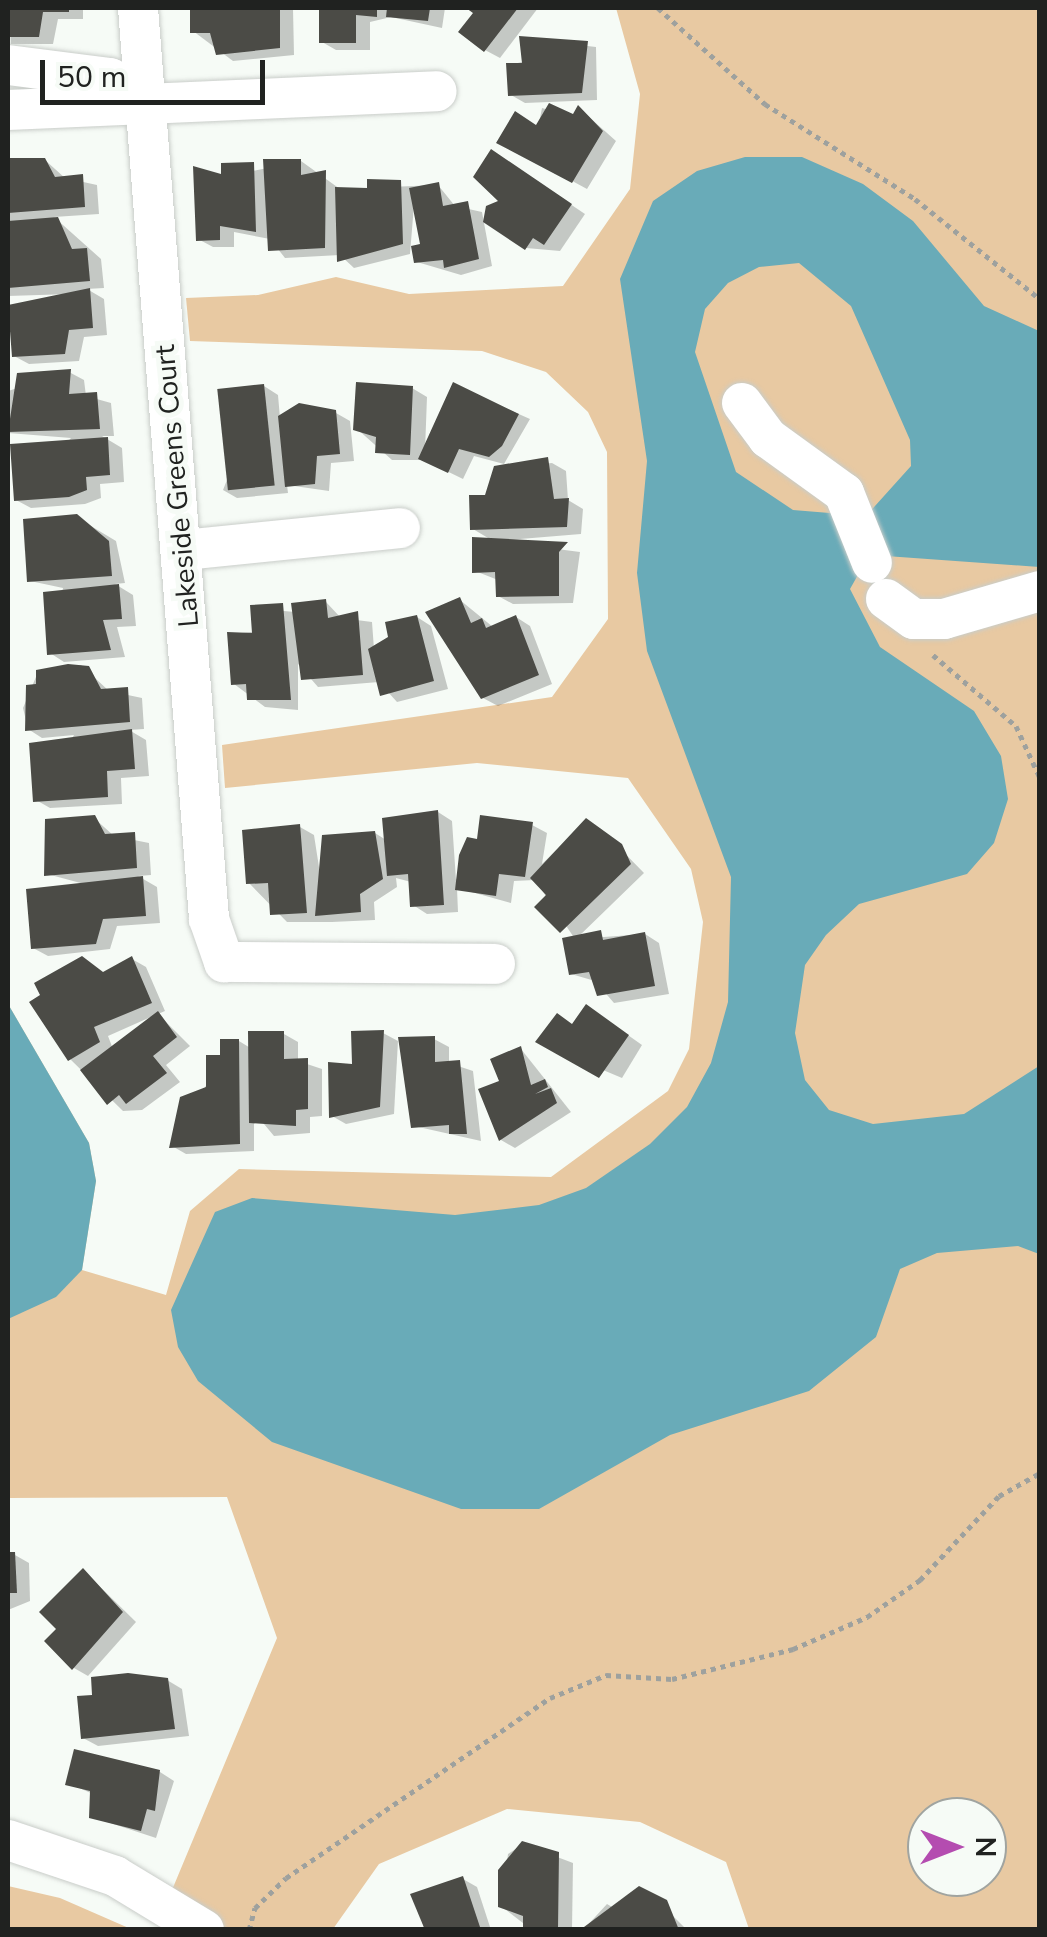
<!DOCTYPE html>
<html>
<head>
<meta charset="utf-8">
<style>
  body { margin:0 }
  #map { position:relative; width:1047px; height:1937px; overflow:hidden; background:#f6fbf6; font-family:"Nunito Sans",sans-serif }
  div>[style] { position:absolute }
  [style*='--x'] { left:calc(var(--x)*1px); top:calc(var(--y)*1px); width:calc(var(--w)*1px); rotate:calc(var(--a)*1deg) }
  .green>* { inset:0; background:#e8c9a2 }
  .water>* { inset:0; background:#69abb8 }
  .shadow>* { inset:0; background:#0003 }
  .building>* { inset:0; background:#4b4b46; transform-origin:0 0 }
  .path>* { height:5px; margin-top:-2.5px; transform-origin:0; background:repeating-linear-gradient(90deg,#9ea19e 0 5px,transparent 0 10px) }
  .roads { filter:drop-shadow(0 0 2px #c9cdc9) drop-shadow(0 0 2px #c9cdc9) }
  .minor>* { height:40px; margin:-20px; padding:0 20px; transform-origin:20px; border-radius:20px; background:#fff }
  span { translate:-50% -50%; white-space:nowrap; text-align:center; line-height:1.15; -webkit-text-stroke:10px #f6fbf6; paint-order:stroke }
  .street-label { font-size:28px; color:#202220 }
  .frame { position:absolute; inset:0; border:10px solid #202220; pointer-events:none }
  .north { position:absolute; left:907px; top:1797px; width:100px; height:100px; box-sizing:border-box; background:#f6fbf6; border:2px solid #a0a4a0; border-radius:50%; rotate:90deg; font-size:28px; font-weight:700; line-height:40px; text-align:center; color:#202220 }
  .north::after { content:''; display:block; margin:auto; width:35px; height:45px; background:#b44cb0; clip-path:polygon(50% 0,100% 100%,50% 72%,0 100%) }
  .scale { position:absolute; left:40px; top:60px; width:225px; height:45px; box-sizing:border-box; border:5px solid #202220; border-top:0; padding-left:12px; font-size:30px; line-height:35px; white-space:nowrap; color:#202220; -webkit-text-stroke:8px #f6fbf6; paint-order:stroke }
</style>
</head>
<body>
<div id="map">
  <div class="green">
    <i style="clip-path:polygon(evenodd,616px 8px,1039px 8px,1039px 1929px,749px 1929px,726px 1862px,640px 1822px,507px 1809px,379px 1864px,333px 1929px,204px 1929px,167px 1902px,277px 1638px,227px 1497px,8px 1498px,8px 1004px,89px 1143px,96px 1181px,82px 1270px,166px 1295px,190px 1211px,239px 1169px,551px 1177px,668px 1091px,689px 1049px,703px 922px,691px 869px,628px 778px,477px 763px,225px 788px,222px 745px,552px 697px,608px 619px,607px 452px,588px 412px,546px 372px,482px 351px,190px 341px,186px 298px,258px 295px,336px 277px,409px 294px,563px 286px,630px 189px,640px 94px,616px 8px,927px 1817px,987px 1817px,987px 1877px,927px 1877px,927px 1817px)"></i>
    <i style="clip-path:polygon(8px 1886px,60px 1898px,131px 1929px,8px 1929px)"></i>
  </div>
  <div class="water">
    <i style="clip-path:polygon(evenodd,745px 157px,802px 157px,863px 184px,913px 221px,984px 306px,1039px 331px,1039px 567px,886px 556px,863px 566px,850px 589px,880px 647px,974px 711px,1001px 756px,1008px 799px,994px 843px,967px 874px,859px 904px,826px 935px,805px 965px,795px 1033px,805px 1080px,829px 1110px,873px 1124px,964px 1114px,1039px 1066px,1039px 1254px,1018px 1246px,937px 1253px,900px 1269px,876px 1337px,809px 1391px,670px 1435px,539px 1509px,461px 1509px,272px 1442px,198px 1381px,178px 1347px,171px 1310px,215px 1212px,252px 1198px,455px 1215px,539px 1205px,586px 1188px,650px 1144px,687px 1107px,711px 1063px,728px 1002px,731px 877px,647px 651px,637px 573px,647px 461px,620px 279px,653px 201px,697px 171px,745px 157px,799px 263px,851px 306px,910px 440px,911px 466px,866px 516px,793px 510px,736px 472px,695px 352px,705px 309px,728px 283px,759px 267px,799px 263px)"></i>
    <i style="clip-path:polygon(8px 1004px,89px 1143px,96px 1181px,82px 1270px,56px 1297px,8px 1319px)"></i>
  </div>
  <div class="shadow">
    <i style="clip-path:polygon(8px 8px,83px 8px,83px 19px,58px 19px,53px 44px,11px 44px)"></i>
    <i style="clip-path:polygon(193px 8px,293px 8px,294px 55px,233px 61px,193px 31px)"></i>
    <i style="clip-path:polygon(324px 8px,445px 8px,442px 28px,391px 17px,370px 22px,370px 50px,336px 50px,322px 42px)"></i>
    <i style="clip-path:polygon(473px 8px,538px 8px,500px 58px,485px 50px)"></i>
    <i style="clip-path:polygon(521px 38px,596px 47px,597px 100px,525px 103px,511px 95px,509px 65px,522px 62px)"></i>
    <i style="clip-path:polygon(542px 108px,574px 117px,579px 108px,616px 141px,587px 189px,500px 142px,538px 128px)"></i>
    <i style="clip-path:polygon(45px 160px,65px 178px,97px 185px,99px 214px,54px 217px,101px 259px,104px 288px,87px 289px,104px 299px,107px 335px,84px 337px,79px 361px,29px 364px,14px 356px,71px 294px,8px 296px,8px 162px)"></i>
    <i style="clip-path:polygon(301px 161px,340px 189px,438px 185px,455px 206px,482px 212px,492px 266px,461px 275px,417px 262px,423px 246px,414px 205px,410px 254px,354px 268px,340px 255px,285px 258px,270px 239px,234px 232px,234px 247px,213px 247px,198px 239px,224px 177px)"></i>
    <i style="clip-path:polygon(506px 161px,585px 214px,560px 251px,526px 248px,503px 202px)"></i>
    <i style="clip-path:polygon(69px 372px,84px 380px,86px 396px,111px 403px,114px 436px,102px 436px,122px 448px,124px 482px,100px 484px,101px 498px,85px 504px,31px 508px,16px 500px,71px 438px,8px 433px,8px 391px)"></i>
    <i style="clip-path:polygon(454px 385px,530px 419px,504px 464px,474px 456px,463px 479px,424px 460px,392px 460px,356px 428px,412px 388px,427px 397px,425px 451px)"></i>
    <i style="clip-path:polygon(264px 386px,278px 395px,280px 418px,336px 413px,350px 421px,354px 461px,331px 463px,329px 491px,287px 485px,288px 493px,237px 498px,223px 490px)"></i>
    <i style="clip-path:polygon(552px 463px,566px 471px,568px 500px,583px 509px,581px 534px,496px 541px,580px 552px,573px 603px,513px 604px,498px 596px,498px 580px,475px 571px,493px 541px,473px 529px,496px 468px)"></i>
    <i style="clip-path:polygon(76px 517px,116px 541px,125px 583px,115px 584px,133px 595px,136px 626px,117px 627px,125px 657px,64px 662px,50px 653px,63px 588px,30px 581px)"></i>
    <i style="clip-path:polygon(460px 600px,493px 627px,516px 617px,530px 626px,552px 684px,498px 706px,483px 698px)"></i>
    <i style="clip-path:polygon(326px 602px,341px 618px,372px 622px,374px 649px,417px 617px,431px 626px,448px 689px,397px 702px,379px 682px,318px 687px,298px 664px,298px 710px,265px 707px,234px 684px,230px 634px,252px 632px,252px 608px,295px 612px)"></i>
    <i style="clip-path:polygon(81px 665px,109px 691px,142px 698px,144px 729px,129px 730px,146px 740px,149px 776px,121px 778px,122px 804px,50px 808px,36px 800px,74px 735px,42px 738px,28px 729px,23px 708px,38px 672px)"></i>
    <i style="clip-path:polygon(438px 812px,452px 821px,456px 880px,479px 842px,532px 825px,547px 833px,542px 864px,586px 821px,601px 829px,644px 873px,576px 939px,645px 934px,659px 943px,669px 994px,614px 1003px,595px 981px,571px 974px,575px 939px,535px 880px,514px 881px,511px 903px,457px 888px,458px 912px,427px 914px,413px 905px,411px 882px,396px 878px,397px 887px,374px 902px,375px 920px,332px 922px,287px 922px,249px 883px,300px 827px,314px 835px,321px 880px,375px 833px,386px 840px)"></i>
    <i style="clip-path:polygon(94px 818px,114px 836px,149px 843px,151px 875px,138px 876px,157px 887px,160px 923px,117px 926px,110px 949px,48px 956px,33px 948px,88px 885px,47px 874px)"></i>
    <i style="clip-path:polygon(evenodd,132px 959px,146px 967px,165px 1011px,158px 1014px,190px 1046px,166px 1065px,180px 1082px,142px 1110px,123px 1111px,70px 1059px,132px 959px,153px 1016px,113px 1049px,108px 1036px,153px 1016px)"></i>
    <i style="clip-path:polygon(601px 1016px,642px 1045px,622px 1078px,553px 1049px,574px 1026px)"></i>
    <i style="clip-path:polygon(383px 1033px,398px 1041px,394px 1114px,346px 1124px,332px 1116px)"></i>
    <i style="clip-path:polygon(284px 1034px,298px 1042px,298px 1061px,322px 1069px,322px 1116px,310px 1117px,310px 1133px,274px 1136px,254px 1112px,254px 1151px,186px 1154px,172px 1146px,222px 1057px,239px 1041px,252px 1049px)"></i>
    <i style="clip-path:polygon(434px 1039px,449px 1047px,449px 1063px,473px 1071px,481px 1141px,414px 1126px)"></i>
    <i style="clip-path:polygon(521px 1049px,571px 1112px,515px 1148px,501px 1140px,502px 1082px)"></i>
    <i style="clip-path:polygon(8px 1551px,29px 1563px,30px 1601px,8px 1610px)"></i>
    <i style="clip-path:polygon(84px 1571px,136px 1622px,88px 1676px,74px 1668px,60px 1629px)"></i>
    <i style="clip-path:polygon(167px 1680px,182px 1689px,189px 1736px,98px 1746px,83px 1738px)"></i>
    <i style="clip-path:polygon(160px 1772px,174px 1781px,156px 1838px,92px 1817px,93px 1794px,68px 1783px)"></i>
    <i style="clip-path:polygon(523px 1844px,573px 1863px,572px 1930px,532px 1930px,501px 1906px,508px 1854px)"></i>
    <i style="clip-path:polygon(463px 1879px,477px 1887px,491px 1930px,425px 1930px,413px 1895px)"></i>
    <i style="clip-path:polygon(654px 1897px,687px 1930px,584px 1929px,607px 1904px,619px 1911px)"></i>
  </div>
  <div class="building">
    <i style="clip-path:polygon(8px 8px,69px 8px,69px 12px,43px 12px,39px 37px,8px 37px)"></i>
    <i style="clip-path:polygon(190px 8px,280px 8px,280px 48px,216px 55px,210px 33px,190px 33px)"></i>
    <i style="clip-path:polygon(319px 8px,377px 8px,377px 17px,356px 15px,356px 43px,319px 43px)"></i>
    <i style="clip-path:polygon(387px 8px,430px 8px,428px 21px,386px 17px)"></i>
    <i style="clip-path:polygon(466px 8px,518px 8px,484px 52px,458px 32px,473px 13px)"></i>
    <i style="clip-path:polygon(519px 36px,588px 41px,582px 93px,508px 96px,506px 63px,522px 63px)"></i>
    <i style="clip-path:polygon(549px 103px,573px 114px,578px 105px,603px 131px,572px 183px,496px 143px,515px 111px,536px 125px)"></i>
    <i style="clip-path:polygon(491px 149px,572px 204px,544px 245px,533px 238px,525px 250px,483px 222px,486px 206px,498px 201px,473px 177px)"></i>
    <i style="clip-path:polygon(8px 158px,45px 158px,55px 177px,83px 174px,85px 207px,8px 213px)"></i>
    <i style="clip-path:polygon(263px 159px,301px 159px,301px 175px,326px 170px,325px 248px,268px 251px)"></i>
    <i style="clip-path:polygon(254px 162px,256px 232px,220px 226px,220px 240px,196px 241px,193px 166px,221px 174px,221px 163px)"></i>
    <i style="clip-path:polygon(367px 179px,401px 180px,403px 244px,337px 262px,335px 187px,367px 188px)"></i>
    <i style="clip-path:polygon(439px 182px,443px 206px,468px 201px,479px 259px,444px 268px,443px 260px,414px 263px,411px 246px,420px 244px,409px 188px)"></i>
    <i style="clip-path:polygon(58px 217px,72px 249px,87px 248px,90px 281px,8px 288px,8px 221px)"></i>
    <i style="clip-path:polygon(90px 288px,93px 328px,69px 330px,65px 354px,12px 357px,8px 305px)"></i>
    <i style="clip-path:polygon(71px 369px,69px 394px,97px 392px,100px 429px,8px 432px,17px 373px)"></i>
    <i style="clip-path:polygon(356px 382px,413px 386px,410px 455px,375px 453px,376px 437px,353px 430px)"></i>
    <i style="clip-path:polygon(453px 382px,519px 414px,502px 446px,489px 457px,459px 449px,448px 473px,418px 459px)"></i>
    <i style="left:264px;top:384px;width:102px;height:47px;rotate:84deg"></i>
    <i style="clip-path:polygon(299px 403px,336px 410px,340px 454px,317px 456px,315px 484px,285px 487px,278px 416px)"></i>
    <i style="clip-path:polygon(108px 437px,110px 475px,86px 477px,87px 490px,69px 497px,14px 501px,10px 444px)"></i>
    <i style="clip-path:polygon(548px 457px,554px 499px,569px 498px,567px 527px,470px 530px,469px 495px,485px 495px,494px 466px)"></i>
    <i style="clip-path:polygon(77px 514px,109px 541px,112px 576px,27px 582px,23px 519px)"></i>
    <i style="clip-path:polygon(472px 537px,568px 542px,559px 552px,559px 596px,496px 597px,495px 572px,472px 573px)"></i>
    <i style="clip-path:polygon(119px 584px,122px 619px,103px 620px,111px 650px,47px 655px,43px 592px)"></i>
    <i style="clip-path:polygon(460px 597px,471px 623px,482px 618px,486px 628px,516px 615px,539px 675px,481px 699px,425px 612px)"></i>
    <i style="clip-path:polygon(326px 599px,328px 618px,358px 611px,363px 675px,301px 680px,291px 603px)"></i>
    <i style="clip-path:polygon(283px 603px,291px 700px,247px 700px,246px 684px,231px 685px,227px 632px,252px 633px,250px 605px)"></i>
    <i style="clip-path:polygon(417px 615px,434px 681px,380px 696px,368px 649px,388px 637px,385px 622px)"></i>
    <i style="clip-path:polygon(68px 664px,89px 666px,101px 689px,128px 687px,130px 722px,25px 731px,26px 685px,36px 684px,36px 670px)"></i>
    <i style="clip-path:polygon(132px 729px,135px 769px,107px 771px,108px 797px,33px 802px,29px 743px)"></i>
    <i style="clip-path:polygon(438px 810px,444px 905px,410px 907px,408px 874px,387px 876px,382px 818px)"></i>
    <i style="clip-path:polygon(95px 815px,105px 834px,135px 832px,137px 868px,44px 876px,45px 819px)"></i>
    <i style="clip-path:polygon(480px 815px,533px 822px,525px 877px,499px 874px,496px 896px,455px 890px,459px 855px,467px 837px,477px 839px)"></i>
    <i style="clip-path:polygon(586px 818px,622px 844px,631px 864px,560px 933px,534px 907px,546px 895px,530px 878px)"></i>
    <i style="clip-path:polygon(300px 824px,307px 913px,270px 915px,268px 883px,246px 884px,242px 830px)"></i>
    <i style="clip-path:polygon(375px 831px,383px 879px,360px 894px,361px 912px,315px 916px,322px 835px)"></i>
    <i style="clip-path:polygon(143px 876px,146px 916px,103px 919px,96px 944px,31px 949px,26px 889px)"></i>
    <i style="clip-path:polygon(601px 930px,603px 940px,645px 932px,655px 986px,597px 996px,589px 972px,569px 975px,562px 938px)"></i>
    <i style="clip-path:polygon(82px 956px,103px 972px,132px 956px,152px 1003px,94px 1027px,100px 1042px,68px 1061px,29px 1002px,40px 995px,34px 983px)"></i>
    <i style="clip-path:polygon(586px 1004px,629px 1035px,599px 1078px,535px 1042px,557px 1013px,572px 1024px)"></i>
    <i style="clip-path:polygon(158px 1011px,177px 1037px,153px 1056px,167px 1073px,126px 1104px,119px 1095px,107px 1105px,80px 1070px)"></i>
    <i style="clip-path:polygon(384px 1030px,380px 1107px,329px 1118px,328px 1062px,352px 1064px,351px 1031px)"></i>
    <i style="clip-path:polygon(248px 1031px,284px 1031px,284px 1059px,308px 1058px,308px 1109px,296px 1110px,296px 1126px,249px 1123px)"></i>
    <i style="clip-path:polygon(435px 1036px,435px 1062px,460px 1060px,467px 1134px,449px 1134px,449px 1125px,411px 1128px,398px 1037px)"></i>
    <i style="clip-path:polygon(220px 1039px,239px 1039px,240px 1144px,169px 1148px,180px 1097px,206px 1087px,206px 1055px,220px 1055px)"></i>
    <i style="clip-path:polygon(521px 1046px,531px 1085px,545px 1079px,548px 1087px,535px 1094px,551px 1088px,557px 1103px,499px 1141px,478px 1089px,499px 1081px,490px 1059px)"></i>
    <i style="clip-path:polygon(8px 1552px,15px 1552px,17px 1593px,8px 1593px)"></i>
    <i style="clip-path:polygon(83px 1568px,123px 1612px,72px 1670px,44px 1641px,56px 1629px,39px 1612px)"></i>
    <i style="clip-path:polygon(128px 1673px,168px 1678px,175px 1729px,81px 1739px,77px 1696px,92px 1695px,91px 1677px)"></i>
    <i style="clip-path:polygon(74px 1749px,160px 1770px,155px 1811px,147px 1809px,141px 1831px,89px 1818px,90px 1791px,65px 1785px)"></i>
    <i style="clip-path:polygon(522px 1841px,559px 1852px,558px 1929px,523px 1927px,523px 1916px,498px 1907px,498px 1870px)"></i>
    <i style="clip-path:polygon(463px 1876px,481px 1930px,425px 1930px,410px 1894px)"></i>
    <i style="clip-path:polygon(639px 1886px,667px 1900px,679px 1930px,580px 1930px)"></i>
  </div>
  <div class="path">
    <i style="--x:658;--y:8;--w:144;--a:41.9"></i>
    <i style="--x:765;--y:104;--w:178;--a:32.3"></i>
    <i style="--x:915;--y:199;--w:160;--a:38.7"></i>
    <i style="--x:933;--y:655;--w:109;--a:40.5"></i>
    <i style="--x:1016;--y:726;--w:57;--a:65.2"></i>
    <i style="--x:249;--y:1930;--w:23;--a:-75"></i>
    <i style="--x:255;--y:1908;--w:43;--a:-44.1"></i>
    <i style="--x:286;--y:1878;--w:320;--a:-34.3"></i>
    <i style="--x:550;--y:1698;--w:61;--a:-22.3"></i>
    <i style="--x:606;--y:1675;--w:66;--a:3.5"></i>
    <i style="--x:672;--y:1679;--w:125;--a:-13.9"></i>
    <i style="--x:793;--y:1649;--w:81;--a:-23.4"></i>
    <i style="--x:867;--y:1617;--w:65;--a:-34.9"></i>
    <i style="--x:920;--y:1580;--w:115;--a:-46.8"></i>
    <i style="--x:999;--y:1496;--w:47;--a:-29.3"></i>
  </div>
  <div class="roads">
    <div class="minor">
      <i style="--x:138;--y:8;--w:914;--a:85.54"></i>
      <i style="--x:209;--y:919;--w:46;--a:70.8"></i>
      <i style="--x:224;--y:962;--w:271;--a:0.4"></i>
      <i style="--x:8;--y:65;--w:103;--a:7.3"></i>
      <i style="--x:110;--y:78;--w:39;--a:29"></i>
      <i style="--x:8;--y:110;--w:429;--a:-2.5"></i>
      <i style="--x:742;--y:403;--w:44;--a:53.4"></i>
      <i style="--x:768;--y:438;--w:94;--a:35.9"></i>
      <i style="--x:844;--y:493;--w:75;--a:68.2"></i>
      <i style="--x:184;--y:550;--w:217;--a:-5.8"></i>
      <i style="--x:886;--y:599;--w:34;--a:36"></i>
      <i style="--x:914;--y:619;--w:30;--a:0"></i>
      <i style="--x:944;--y:619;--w:100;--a:-16.3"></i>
      <i style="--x:8;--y:1840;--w:113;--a:18.6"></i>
      <i style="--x:115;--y:1876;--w:104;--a:31.2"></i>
    </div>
  </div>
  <div class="street-label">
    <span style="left:177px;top:486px;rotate:-95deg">Lakeside Greens Court</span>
  </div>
  <div class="frame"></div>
  <div class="north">N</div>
  <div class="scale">50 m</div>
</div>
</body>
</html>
